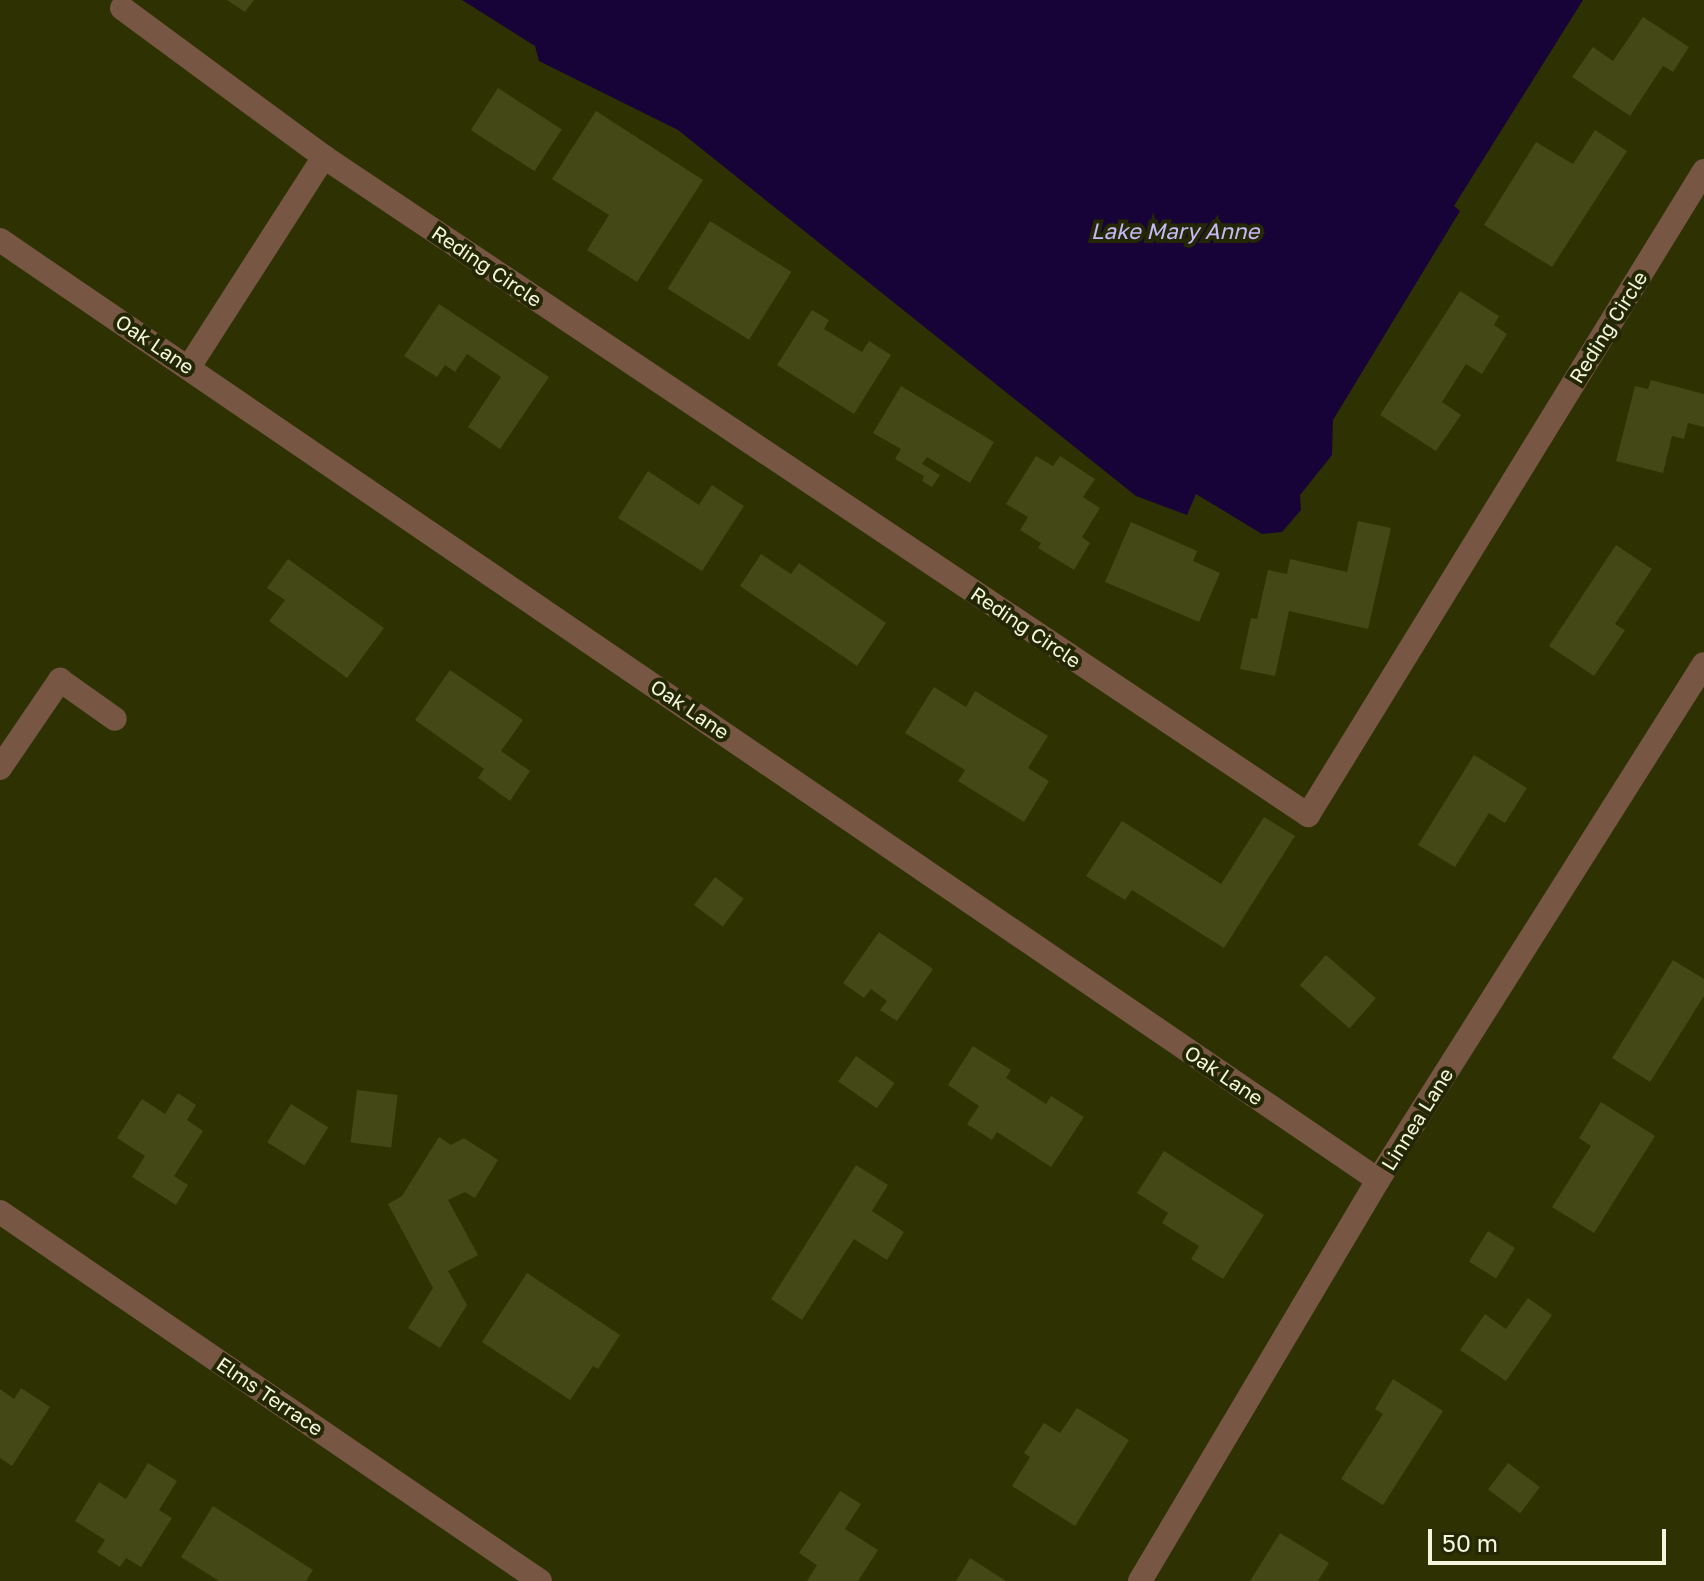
<!DOCTYPE html>
<html>
<head>
<meta charset="utf-8">
<style>
  body { margin:0 }
  #map { position:relative; width:1704px; height:1581px; overflow:hidden; background:#2e3102; font-family:"Golos Text",sans-serif }
  div>[style] { position:absolute }
  [style*='--x'] { left:calc(var(--x)*1px); top:calc(var(--y)*1px); width:calc(var(--w)*1px); rotate:calc(var(--a)*1deg) }
  .water>* { inset:0; background:#180338 }
  .building>* { inset:0; background:#444816; transform-origin:0 0 }
  .minor>* { height:24px; margin:-12px; padding:0 12px; transform-origin:12px; border-radius:12px; background:#775743 }
  span { translate:-50% -50%; white-space:nowrap; text-align:center; line-height:1.15; -webkit-text-stroke:8px #242704; paint-order:stroke }
  .street-label { font-size:20px; color:#f3f6dd }
  .water-label { font-size:22px; color:#c6b9f8; font-style:italic }
  .scale { position:absolute; left:1428px; top:1529px; width:238px; height:36px; box-sizing:border-box; border:4px solid #f3f6dd; border-top:0; padding-left:10px; font-size:24px; line-height:28px; white-space:nowrap; color:#f3f6dd; -webkit-text-stroke:6px #242704; paint-order:stroke }
</style>
</head>
<body>
<div id="map">
  <div class="water">
    <i style="clip-path:polygon(462px 0,1583px 0,1454px 206px,1460px 211px,1333px 420px,1332px 455px,1300px 495px,1301px 510px,1282px 532px,1262px 534px,1196px 494px,1187px 515px,1136px 496px,678px 130px,539px 61px,535px 46px)"></i>
  </div>
  <div class="building">
    <i style="clip-path:polygon(227px 0,254px 0,245px 12px)"></i>
    <i style="clip-path:polygon(1643px 17px,1689px 47px,1673px 72px,1663px 66px,1630px 116px,1572px 77px,1593px 47px,1613px 61px)"></i>
    <i style="left:498px;top:88px;width:76px;height:50px;rotate:33deg"></i>
    <i style="clip-path:polygon(596px 111px,703px 180px,637px 282px,587px 250px,609px 215px,552px 179px)"></i>
    <i style="clip-path:polygon(1595px 130px,1627px 151px,1552px 267px,1484px 225px,1536px 142px,1573px 164px)"></i>
    <i style="left:710px;top:221px;width:96px;height:80px;rotate:32deg"></i>
    <i style="clip-path:polygon(1460px 291px,1499px 316px,1494px 325px,1507px 334px,1482px 374px,1466px 364px,1442px 402px,1461px 415px,1436px 451px,1380px 415px)"></i>
    <i style="clip-path:polygon(439px 304px,549px 377px,500px 449px,468px 427px,501px 377px,467px 354px,455px 372px,445px 365px,437px 377px,404px 356px)"></i>
    <i style="clip-path:polygon(812px 310px,829px 320px,824px 329px,862px 352px,869px 341px,891px 355px,854px 414px,777px 365px)"></i>
    <i style="clip-path:polygon(1651px 380px,1704px 394px,1704px 427px,1688px 423px,1684px 439px,1672px 436px,1663px 473px,1616px 461px,1635px 386px,1648px 389px)"></i>
    <i style="clip-path:polygon(901px 386px,994px 442px,970px 483px,927px 457px,922px 464px,940px 475px,932px 487px,922px 481px,924px 476px,895px 459px,901px 449px,873px 433px)"></i>
    <i style="clip-path:polygon(1036px 456px,1053px 466px,1060px 456px,1095px 479px,1083px 497px,1100px 508px,1082px 537px,1090px 543px,1074px 570px,1038px 548px,1041px 543px,1020px 530px,1028px 517px,1006px 504px)"></i>
    <i style="clip-path:polygon(648px 471px,699px 505px,712px 485px,744px 506px,702px 571px,618px 518px)"></i>
    <i style="clip-path:polygon(1358px 521px,1391px 528px,1368px 629px,1289px 611px,1275px 676px,1240px 669px,1251px 618px,1257px 619px,1268px 570px,1287px 574px,1290px 559px,1347px 572px)"></i>
    <i style="clip-path:polygon(1131px 522px,1197px 551px,1193px 561px,1220px 573px,1199px 622px,1105px 582px)"></i>
    <i style="clip-path:polygon(1616px 545px,1652px 569px,1615px 624px,1625px 630px,1594px 676px,1549px 646px)"></i>
    <i style="clip-path:polygon(761px 554px,791px 574px,799px 563px,886px 623px,857px 666px,740px 586px)"></i>
    <i style="clip-path:polygon(288px 559px,384px 628px,347px 678px,269px 621px,285px 600px,267px 588px)"></i>
    <i style="clip-path:polygon(450px 670px,523px 720px,501px 751px,530px 771px,510px 801px,478px 778px,484px 769px,415px 720px)"></i>
    <i style="clip-path:polygon(934px 687px,966px 707px,975px 691px,1048px 736px,1028px 768px,1049px 781px,1024px 822px,958px 781px,965px 770px,905px 733px)"></i>
    <i style="clip-path:polygon(1474px 755px,1527px 788px,1505px 823px,1489px 813px,1455px 867px,1418px 845px)"></i>
    <i style="clip-path:polygon(1264px 817px,1295px 836px,1224px 948px,1132px 890px,1125px 900px,1086px 876px,1122px 821px,1221px 884px)"></i>
    <i style="left:715px;top:877px;width:36px;height:35px;rotate:37deg"></i>
    <i style="clip-path:polygon(879px 932px,933px 969px,897px 1021px,880px 1010px,887px 1001px,871px 989px,864px 998px,843px 983px)"></i>
    <i style="left:1326px;top:955px;width:66px;height:40px;rotate:41deg"></i>
    <i style="clip-path:polygon(1673px 960px,1704px 979px,1704px 996px,1650px 1082px,1612px 1058px)"></i>
    <i style="clip-path:polygon(973px 1046px,1011px 1070px,1006px 1078px,1046px 1104px,1051px 1096px,1084px 1117px,1051px 1167px,997px 1132px,992px 1140px,967px 1124px,979px 1106px,948px 1085px)"></i>
    <i style="left:856px;top:1056px;width:47px;height:31px;rotate:35deg"></i>
    <i style="left:357px;top:1090px;width:41px;height:53px;rotate:7deg"></i>
    <i style="clip-path:polygon(178px 1093px,196px 1105px,187px 1120px,203px 1131px,174px 1176px,188px 1185px,176px 1205px,132px 1177px,145px 1156px,117px 1138px,142px 1099px,165px 1114px)"></i>
    <i style="clip-path:polygon(1601px 1102px,1655px 1136px,1594px 1233px,1552px 1207px,1591px 1146px,1579px 1138px)"></i>
    <i style="left:291px;top:1104px;width:44px;height:45px;rotate:32deg"></i>
    <i style="clip-path:polygon(439px 1137px,451px 1145px,464px 1138px,498px 1160px,475px 1198px,465px 1192px,448px 1200px,478px 1255px,448px 1271px,467px 1305px,440px 1348px,408px 1328px,433px 1288px,388px 1204px,402px 1196px)"></i>
    <i style="clip-path:polygon(1164px 1151px,1264px 1215px,1223px 1279px,1191px 1259px,1199px 1246px,1162px 1223px,1168px 1213px,1137px 1193px)"></i>
    <i style="clip-path:polygon(856px 1165px,888px 1185px,872px 1211px,904px 1232px,887px 1260px,854px 1239px,802px 1320px,771px 1299px)"></i>
    <i style="left:1488px;top:1231px;width:32px;height:36px;rotate:32deg"></i>
    <i style="clip-path:polygon(527px 1273px,620px 1335px,598px 1369px,593px 1366px,570px 1400px,482px 1342px)"></i>
    <i style="clip-path:polygon(1528px 1298px,1552px 1315px,1506px 1381px,1460px 1350px,1485px 1314px,1506px 1329px)"></i>
    <i style="clip-path:polygon(1393px 1379px,1443px 1411px,1383px 1505px,1341px 1479px,1383px 1414px,1375px 1409px)"></i>
    <i style="clip-path:polygon(21px 1388px,50px 1407px,12px 1466px,0 1458px,0 1389px,14px 1399px)"></i>
    <i style="clip-path:polygon(1077px 1408px,1129px 1440px,1075px 1526px,1012px 1486px,1030px 1457px,1024px 1453px,1044px 1423px,1060px 1433px)"></i>
    <i style="clip-path:polygon(148px 1463px,177px 1481px,159px 1510px,172px 1518px,141px 1567px,126px 1558px,120px 1567px,97px 1552px,105px 1540px,75px 1521px,99px 1482px,126px 1499px)"></i>
    <i style="left:1508px;top:1463px;width:40px;height:33px;rotate:37deg"></i>
    <i style="clip-path:polygon(840px 1491px,861px 1504px,845px 1529px,878px 1550px,858px 1581px,807px 1581px,817px 1565px,799px 1553px)"></i>
    <i style="clip-path:polygon(213px 1506px,313px 1570px,306px 1581px,219px 1581px,181px 1557px)"></i>
    <i style="clip-path:polygon(1280px 1533px,1329px 1563px,1318px 1581px,1250px 1581px)"></i>
    <i style="clip-path:polygon(970px 1558px,1006px 1581px,956px 1581px)"></i>
  </div>
  <div class="minor">
    <i style="--x:122;--y:8;--w:251;--a:36.4"></i>
    <i style="--x:324;--y:157;--w:1184;--a:33.77"></i>
    <i style="--x:1308;--y:815;--w:756;--a:-58.41"></i>
    <i style="--x:0;--y:240;--w:1668;--a:34.3"></i>
    <i style="--x:189;--y:367;--w:250;--a:-57.3"></i>
    <i style="--x:0;--y:768;--w:107;--a:-55.7"></i>
    <i style="--x:60;--y:680;--w:67;--a:35.3"></i>
    <i style="--x:0;--y:1212;--w:654;--a:34.35"></i>
    <i style="--x:1140;--y:1581;--w:466;--a:-59.3"></i>
    <i style="--x:1378;--y:1180;--w:610;--a:-57.72"></i>
  </div>
  <div class="street-label">
    <span style="left:487px;top:266px;rotate:34deg">Reding Circle</span>
    <span style="left:1608px;top:327px;rotate:-58deg">Reding Circle</span>
    <span style="left:155px;top:344px;rotate:34deg">Oak Lane</span>
    <span style="left:1026px;top:627px;rotate:34deg">Reding Circle</span>
    <span style="left:690px;top:709px;rotate:34deg">Oak Lane</span>
    <span style="left:1224px;top:1075px;rotate:34deg">Oak Lane</span>
    <span style="left:1417px;top:1119px;rotate:-58deg">Linnea Lane</span>
    <span style="left:270px;top:1396px;rotate:34deg">Elms Terrace</span>
  </div>
  <div class="water-label">
    <span style="left:1175px;top:231px">Lake Mary Anne</span>
  </div>
  <div class="scale">50 m</div>
</div>
</body>
</html>
